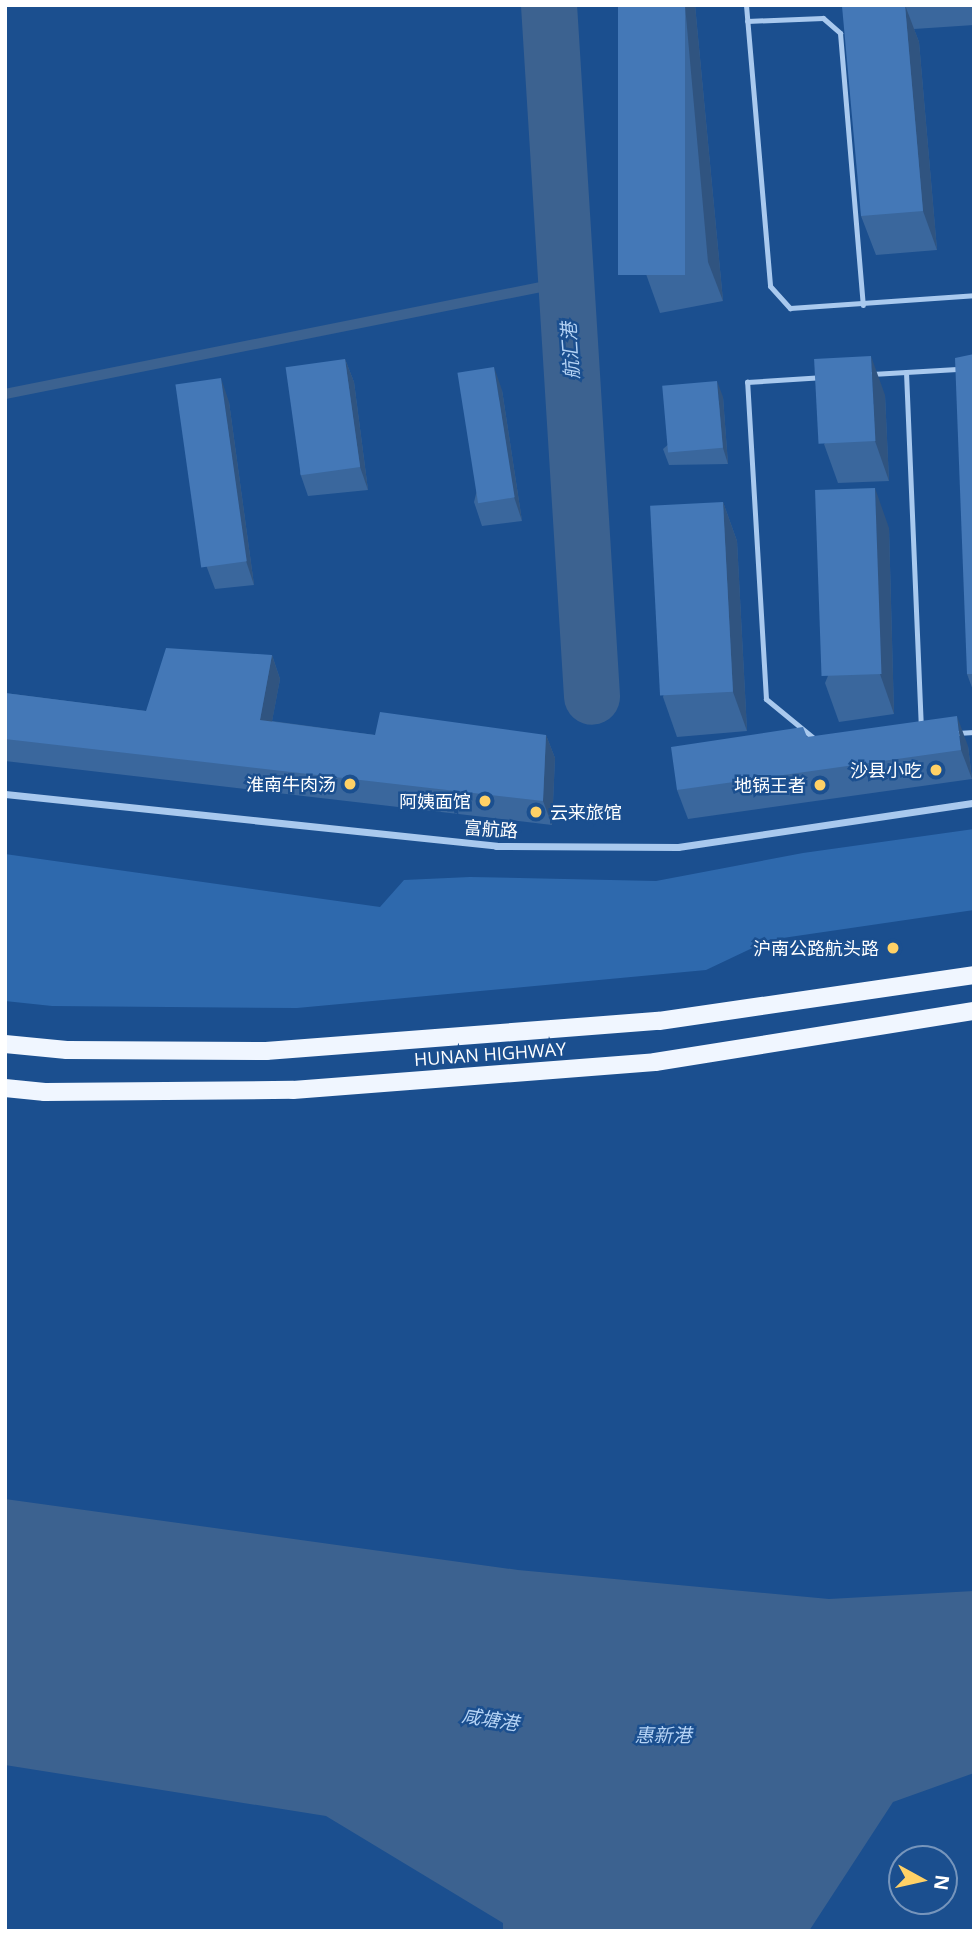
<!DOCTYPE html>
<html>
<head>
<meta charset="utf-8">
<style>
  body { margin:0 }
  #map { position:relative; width:979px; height:1936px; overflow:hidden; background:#1b4f8f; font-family:"Open Sans","Noto Sans SC",sans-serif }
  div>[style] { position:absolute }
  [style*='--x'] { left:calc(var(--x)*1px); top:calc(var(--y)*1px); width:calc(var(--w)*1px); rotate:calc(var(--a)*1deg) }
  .green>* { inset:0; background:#2e69ad }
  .water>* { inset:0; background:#3c6290 }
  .stream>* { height:10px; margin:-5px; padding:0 5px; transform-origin:5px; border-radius:5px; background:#3c6290 }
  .river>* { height:56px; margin:-28px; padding:0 28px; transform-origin:28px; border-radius:28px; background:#3c6290 }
  .lane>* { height:5px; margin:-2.5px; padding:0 2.5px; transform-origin:2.5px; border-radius:2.5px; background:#a9c9ee }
  .street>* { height:7px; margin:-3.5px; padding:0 3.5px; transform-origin:3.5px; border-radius:3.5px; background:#a9c9ee }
  .primary>* { height:18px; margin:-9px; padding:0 9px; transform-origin:9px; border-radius:9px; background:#f0f6ff }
  .wall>* { inset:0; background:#3a679d }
  .shaded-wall>* { inset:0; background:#305480 }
  .building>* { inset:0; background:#4478b7; transform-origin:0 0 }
  .dots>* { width:19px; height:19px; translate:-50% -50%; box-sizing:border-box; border:4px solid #1b4f8f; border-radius:50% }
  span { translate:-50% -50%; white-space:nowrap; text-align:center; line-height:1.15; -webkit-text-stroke:5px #1b4f8f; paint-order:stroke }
  .poi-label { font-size:18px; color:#fff }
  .right { translate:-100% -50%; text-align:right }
  .left { translate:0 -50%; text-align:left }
  .street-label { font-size:18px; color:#fff }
  .water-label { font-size:19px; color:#b5d3f5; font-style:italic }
  .frame { position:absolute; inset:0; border:7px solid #fff; pointer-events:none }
  .north { position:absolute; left:888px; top:1845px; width:70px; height:70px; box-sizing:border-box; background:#1b4f8f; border:2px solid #7695bc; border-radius:50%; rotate:98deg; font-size:19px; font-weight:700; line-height:28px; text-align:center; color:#fff }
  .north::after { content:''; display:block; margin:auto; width:24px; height:32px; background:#ffd166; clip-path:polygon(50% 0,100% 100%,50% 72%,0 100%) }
</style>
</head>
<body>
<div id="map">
  <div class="green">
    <i style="clip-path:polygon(974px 829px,974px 910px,769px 940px,706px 970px,297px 1008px,52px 1006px,5px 1001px,5px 854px,380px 907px,404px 880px,470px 877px,656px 881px,803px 853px)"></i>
  </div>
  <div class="water">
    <i style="clip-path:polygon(5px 1499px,518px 1570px,829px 1599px,974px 1591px,974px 1773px,893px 1802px,809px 1931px,503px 1931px,503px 1923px,326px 1816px,5px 1765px)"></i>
  </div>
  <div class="stream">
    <i style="--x:5;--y:394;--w:572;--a:-11.29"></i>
  </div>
  <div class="river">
    <i style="--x:549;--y:5;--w:693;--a:86.44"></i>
  </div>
  <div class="lane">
    <i style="--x:746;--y:5;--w:282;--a:85.1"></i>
    <i style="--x:770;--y:286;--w:30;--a:48"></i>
    <i style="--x:790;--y:308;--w:184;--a:-4"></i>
    <i style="--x:747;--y:21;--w:76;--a:-2.3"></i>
    <i style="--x:823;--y:18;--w:23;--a:41"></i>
    <i style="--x:840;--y:33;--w:273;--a:85.2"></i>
    <i style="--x:906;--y:372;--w:357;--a:87.6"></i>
    <i style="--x:872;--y:374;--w:102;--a:-3.4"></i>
    <i style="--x:957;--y:733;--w:17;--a:-3"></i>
    <i style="--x:816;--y:740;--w:65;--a:-140.6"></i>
    <i style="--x:766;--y:699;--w:318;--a:-93.4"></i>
    <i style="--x:747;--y:382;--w:77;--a:-3.7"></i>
  </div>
  <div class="street">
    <i style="--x:5;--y:794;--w:494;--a:6"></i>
    <i style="--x:496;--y:846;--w:182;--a:0.3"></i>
    <i style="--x:678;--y:847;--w:299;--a:-8.5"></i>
  </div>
  <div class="primary">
    <i style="--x:5;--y:1044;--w:62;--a:5.5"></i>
    <i style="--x:67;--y:1050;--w:199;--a:0.3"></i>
    <i style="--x:266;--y:1051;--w:394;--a:-4.4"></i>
    <i style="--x:659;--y:1021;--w:318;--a:-8.3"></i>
    <i style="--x:5;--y:1088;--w:40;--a:5.7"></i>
    <i style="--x:45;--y:1092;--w:248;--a:-0.5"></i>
    <i style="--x:293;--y:1090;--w:363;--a:-4.4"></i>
    <i style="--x:655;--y:1062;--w:323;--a:-9.1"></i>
  </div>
  <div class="wall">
    <i style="clip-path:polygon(618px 5px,695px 5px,723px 301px,660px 313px,646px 274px)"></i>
    <i style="clip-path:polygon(857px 5px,974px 5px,974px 25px,914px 29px,919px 42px,937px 250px,876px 255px,861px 216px)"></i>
    <i style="clip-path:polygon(974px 354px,974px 693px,967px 674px)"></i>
    <i style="clip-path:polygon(345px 359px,354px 382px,368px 490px,308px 496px,300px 473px)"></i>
    <i style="clip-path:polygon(502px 390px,522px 521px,482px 526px,474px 502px)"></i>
    <i style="clip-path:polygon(885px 395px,889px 481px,838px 483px,824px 444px)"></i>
    <i style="clip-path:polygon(723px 397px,728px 464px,669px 465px,663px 449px)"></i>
    <i style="clip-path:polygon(229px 402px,254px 585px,215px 589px,206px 565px)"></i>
    <i style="clip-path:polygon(723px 502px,737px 541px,747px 731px,677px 737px,663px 697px)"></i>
    <i style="clip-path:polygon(889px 528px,894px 714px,839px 722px,825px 683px)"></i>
    <i style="clip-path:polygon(272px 655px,280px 679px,272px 721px,375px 735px,546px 735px,555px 758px,552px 825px,5px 761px,5px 693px,146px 711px)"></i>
    <i style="clip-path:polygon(807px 737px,968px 746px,972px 779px,688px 819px,677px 790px)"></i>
  </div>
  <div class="shaded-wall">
    <i style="clip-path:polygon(685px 5px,695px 5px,723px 301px,708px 262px)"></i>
    <i style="clip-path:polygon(905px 5px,919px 42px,937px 250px,923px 211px)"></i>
    <i style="clip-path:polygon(871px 356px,885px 395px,889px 481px,875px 441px)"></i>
    <i style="clip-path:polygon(345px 359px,354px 382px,368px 490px,360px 467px)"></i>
    <i style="clip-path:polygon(494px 367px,502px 390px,522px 521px,514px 497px)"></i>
    <i style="clip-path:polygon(221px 378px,229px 402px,254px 585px,246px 561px)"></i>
    <i style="clip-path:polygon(717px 381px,723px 397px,728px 464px,723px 448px)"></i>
    <i style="clip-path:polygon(875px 488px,889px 528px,894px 714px,880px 674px)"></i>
    <i style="clip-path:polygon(723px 502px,737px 541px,747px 731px,733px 692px)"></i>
    <i style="clip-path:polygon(272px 655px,280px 679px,268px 743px,260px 720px)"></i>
    <i style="clip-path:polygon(957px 716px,968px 746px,972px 779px,961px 750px)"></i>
    <i style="clip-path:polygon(546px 735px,555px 758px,552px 825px,543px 801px)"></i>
  </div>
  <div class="building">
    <i style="left:618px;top:5px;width:67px;height:270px"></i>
    <i style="clip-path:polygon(857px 5px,905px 5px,923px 211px,861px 216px,842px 6px)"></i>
    <i style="clip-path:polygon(974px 354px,974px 674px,967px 674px,955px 358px)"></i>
    <i style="left:871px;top:356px;width:85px;height:57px;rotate:87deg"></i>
    <i style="left:345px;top:359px;width:109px;height:60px;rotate:82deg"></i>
    <i style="left:494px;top:367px;width:132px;height:37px;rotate:81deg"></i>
    <i style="left:221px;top:378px;width:185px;height:46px;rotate:82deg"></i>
    <i style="left:717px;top:381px;width:67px;height:55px;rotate:85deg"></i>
    <i style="left:875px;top:488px;width:186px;height:60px;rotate:88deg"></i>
    <i style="left:723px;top:502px;width:190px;height:73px;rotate:87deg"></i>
    <i style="clip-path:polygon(166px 648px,272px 655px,260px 720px,375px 735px,380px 712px,546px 735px,543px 801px,5px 739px,5px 693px,146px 711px)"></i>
    <i style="clip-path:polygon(957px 716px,961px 750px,677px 790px,671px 747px,803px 727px,807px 737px)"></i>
  </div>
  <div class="dots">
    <i style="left:936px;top:770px;background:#ffd166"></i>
    <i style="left:350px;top:784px;background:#ffd166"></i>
    <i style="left:820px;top:785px;background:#ffd166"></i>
    <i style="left:485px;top:801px;background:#ffd166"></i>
    <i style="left:536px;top:812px;background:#ffd166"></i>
    <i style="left:893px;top:948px;background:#ffd166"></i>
  </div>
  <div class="poi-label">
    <span class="right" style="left:922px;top:770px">沙县小吃</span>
    <span class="right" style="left:336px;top:784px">淮南牛肉汤</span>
    <span class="right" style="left:806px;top:785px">地锅王者</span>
    <span class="right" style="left:471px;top:801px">阿姨面馆</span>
    <span class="left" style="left:550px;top:812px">云来旅馆</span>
    <span class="right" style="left:879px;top:948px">沪南公路航头路</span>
  </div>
  <div class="street-label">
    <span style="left:491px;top:829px;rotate:4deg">富航路</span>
    <span style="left:490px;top:1054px;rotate:-4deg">HUNAN HIGHWAY</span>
  </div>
  <div class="water-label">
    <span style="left:571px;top:351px;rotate:-94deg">航汇港</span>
    <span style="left:490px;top:1720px;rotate:9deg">咸塘港</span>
    <span style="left:663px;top:1736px">惠新港</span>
  </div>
  <div class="frame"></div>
  <div class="north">N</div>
</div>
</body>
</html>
